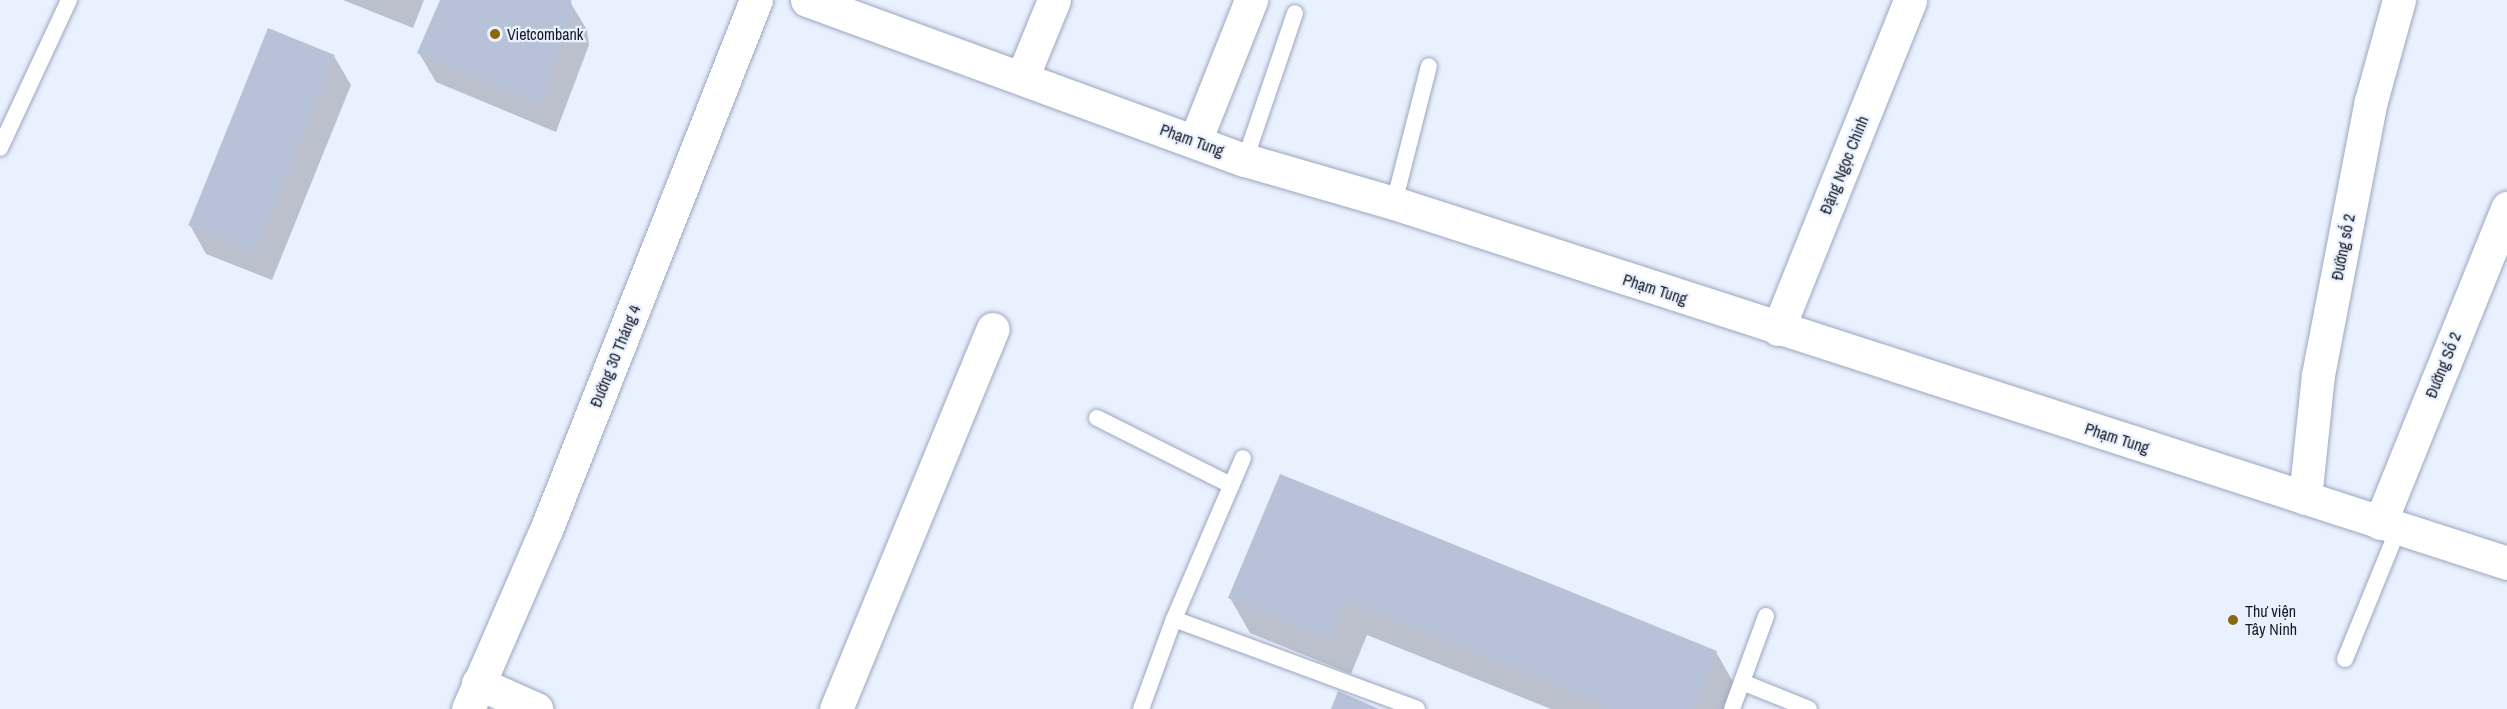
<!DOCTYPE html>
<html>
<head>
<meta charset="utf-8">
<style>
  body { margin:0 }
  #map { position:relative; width:2507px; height:709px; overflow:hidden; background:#e9f1ff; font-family:"Archivo Narrow",sans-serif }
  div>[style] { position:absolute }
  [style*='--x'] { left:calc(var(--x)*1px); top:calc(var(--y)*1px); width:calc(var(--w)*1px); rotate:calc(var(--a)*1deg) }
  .shadow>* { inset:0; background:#0003 }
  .building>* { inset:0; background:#b7c2d9; transform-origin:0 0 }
  .roads { filter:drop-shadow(0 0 2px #9ca7bd) drop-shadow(0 0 2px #9ca7bd) }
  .service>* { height:16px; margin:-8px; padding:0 8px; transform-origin:8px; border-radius:8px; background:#fff }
  .minor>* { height:33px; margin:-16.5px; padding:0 16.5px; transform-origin:16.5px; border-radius:16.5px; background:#fff }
  .primary>* { height:33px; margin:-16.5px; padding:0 16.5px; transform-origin:16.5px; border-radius:16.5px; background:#fff }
  .dots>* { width:16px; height:16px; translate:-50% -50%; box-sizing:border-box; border:3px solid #e9f1ff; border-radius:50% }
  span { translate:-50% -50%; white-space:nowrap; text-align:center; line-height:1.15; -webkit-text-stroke:4.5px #e9f1ff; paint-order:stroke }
  .poi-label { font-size:16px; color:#161a22 }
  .left { translate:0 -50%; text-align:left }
  .street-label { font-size:16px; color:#161a22 }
</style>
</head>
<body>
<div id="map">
  <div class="shadow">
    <i style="clip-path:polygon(343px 0,424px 0,413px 28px)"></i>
    <i style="clip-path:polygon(441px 0,569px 0,587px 30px,589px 45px,556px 132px,436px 82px,419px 53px)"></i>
    <i style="clip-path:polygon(334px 56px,351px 85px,272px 280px,206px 254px,190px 225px)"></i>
    <i style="clip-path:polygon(1281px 475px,1716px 652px,1736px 687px,1726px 709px,1551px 709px,1367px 635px,1351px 674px,1250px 633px,1230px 598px)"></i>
  </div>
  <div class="building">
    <i style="clip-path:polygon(440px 0,571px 0,573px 15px,539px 104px,417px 53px)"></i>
    <i style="left:268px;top:28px;width:72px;height:213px;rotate:22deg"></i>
    <i style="clip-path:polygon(1280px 474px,1717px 651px,1693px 709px,1601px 709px,1603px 704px,1347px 601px,1331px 640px,1228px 598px)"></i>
    <i style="clip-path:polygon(1338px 691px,1379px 709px,1331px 709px)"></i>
  </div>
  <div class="roads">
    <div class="service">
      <i style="--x:0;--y:148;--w:163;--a:-65"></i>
      <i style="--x:1245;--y:160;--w:155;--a:-71.2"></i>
      <i style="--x:1394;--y:203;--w:141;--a:-75.7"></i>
      <i style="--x:1097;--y:418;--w:150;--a:26.6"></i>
      <i style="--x:1174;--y:619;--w:259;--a:20.3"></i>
      <i style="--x:2345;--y:659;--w:140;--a:-67.8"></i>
      <i style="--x:1742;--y:682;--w:72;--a:21.9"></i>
      <i style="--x:1141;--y:709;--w:96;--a:-69.9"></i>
      <i style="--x:1174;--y:619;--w:175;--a:-66.8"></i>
      <i style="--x:1732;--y:709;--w:99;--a:-69.9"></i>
    </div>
    <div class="minor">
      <i style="--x:807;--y:0;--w:466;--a:20.1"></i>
      <i style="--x:1245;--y:160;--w:155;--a:16.1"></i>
      <i style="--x:1394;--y:203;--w:1170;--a:17.92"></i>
      <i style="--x:1022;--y:78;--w:84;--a:-67.7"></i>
      <i style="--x:1195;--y:141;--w:152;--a:-68.3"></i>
      <i style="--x:1778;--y:329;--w:354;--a:-68.1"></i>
      <i style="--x:2305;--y:498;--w:124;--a:-84"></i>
      <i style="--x:2318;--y:375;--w:279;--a:-79.1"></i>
      <i style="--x:2371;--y:101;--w:105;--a:-74.5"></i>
      <i style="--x:2380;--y:523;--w:340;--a:-68"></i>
      <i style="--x:478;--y:683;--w:64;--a:24.1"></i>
      <i style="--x:836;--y:709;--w:411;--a:-67.6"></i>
    </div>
    <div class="primary">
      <i style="--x:468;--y:709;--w:195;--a:-66.5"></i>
      <i style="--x:546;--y:530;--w:570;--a:-68.39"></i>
    </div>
  </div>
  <div class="dots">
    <i style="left:495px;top:34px;background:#8b6808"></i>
    <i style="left:2233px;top:620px;background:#8b6808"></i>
  </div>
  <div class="poi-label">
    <span class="left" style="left:507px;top:34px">Vietcombank</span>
    <span class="left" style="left:2245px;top:620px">Thư viện<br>Tây Ninh</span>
  </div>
  <div class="street-label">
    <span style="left:1192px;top:140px;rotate:20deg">Phạm Tung</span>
    <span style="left:1844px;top:165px;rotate:-68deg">Đặng Ngọc Chinh</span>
    <span style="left:2343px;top:247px;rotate:-79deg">Đường số 2</span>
    <span style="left:1655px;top:289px;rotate:18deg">Phạm Tung</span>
    <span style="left:615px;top:356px;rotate:-68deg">Đường 30 Tháng 4</span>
    <span style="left:2443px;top:365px;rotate:-68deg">Đường Số 2</span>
    <span style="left:2117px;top:438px;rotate:18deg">Phạm Tung</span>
  </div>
</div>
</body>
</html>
